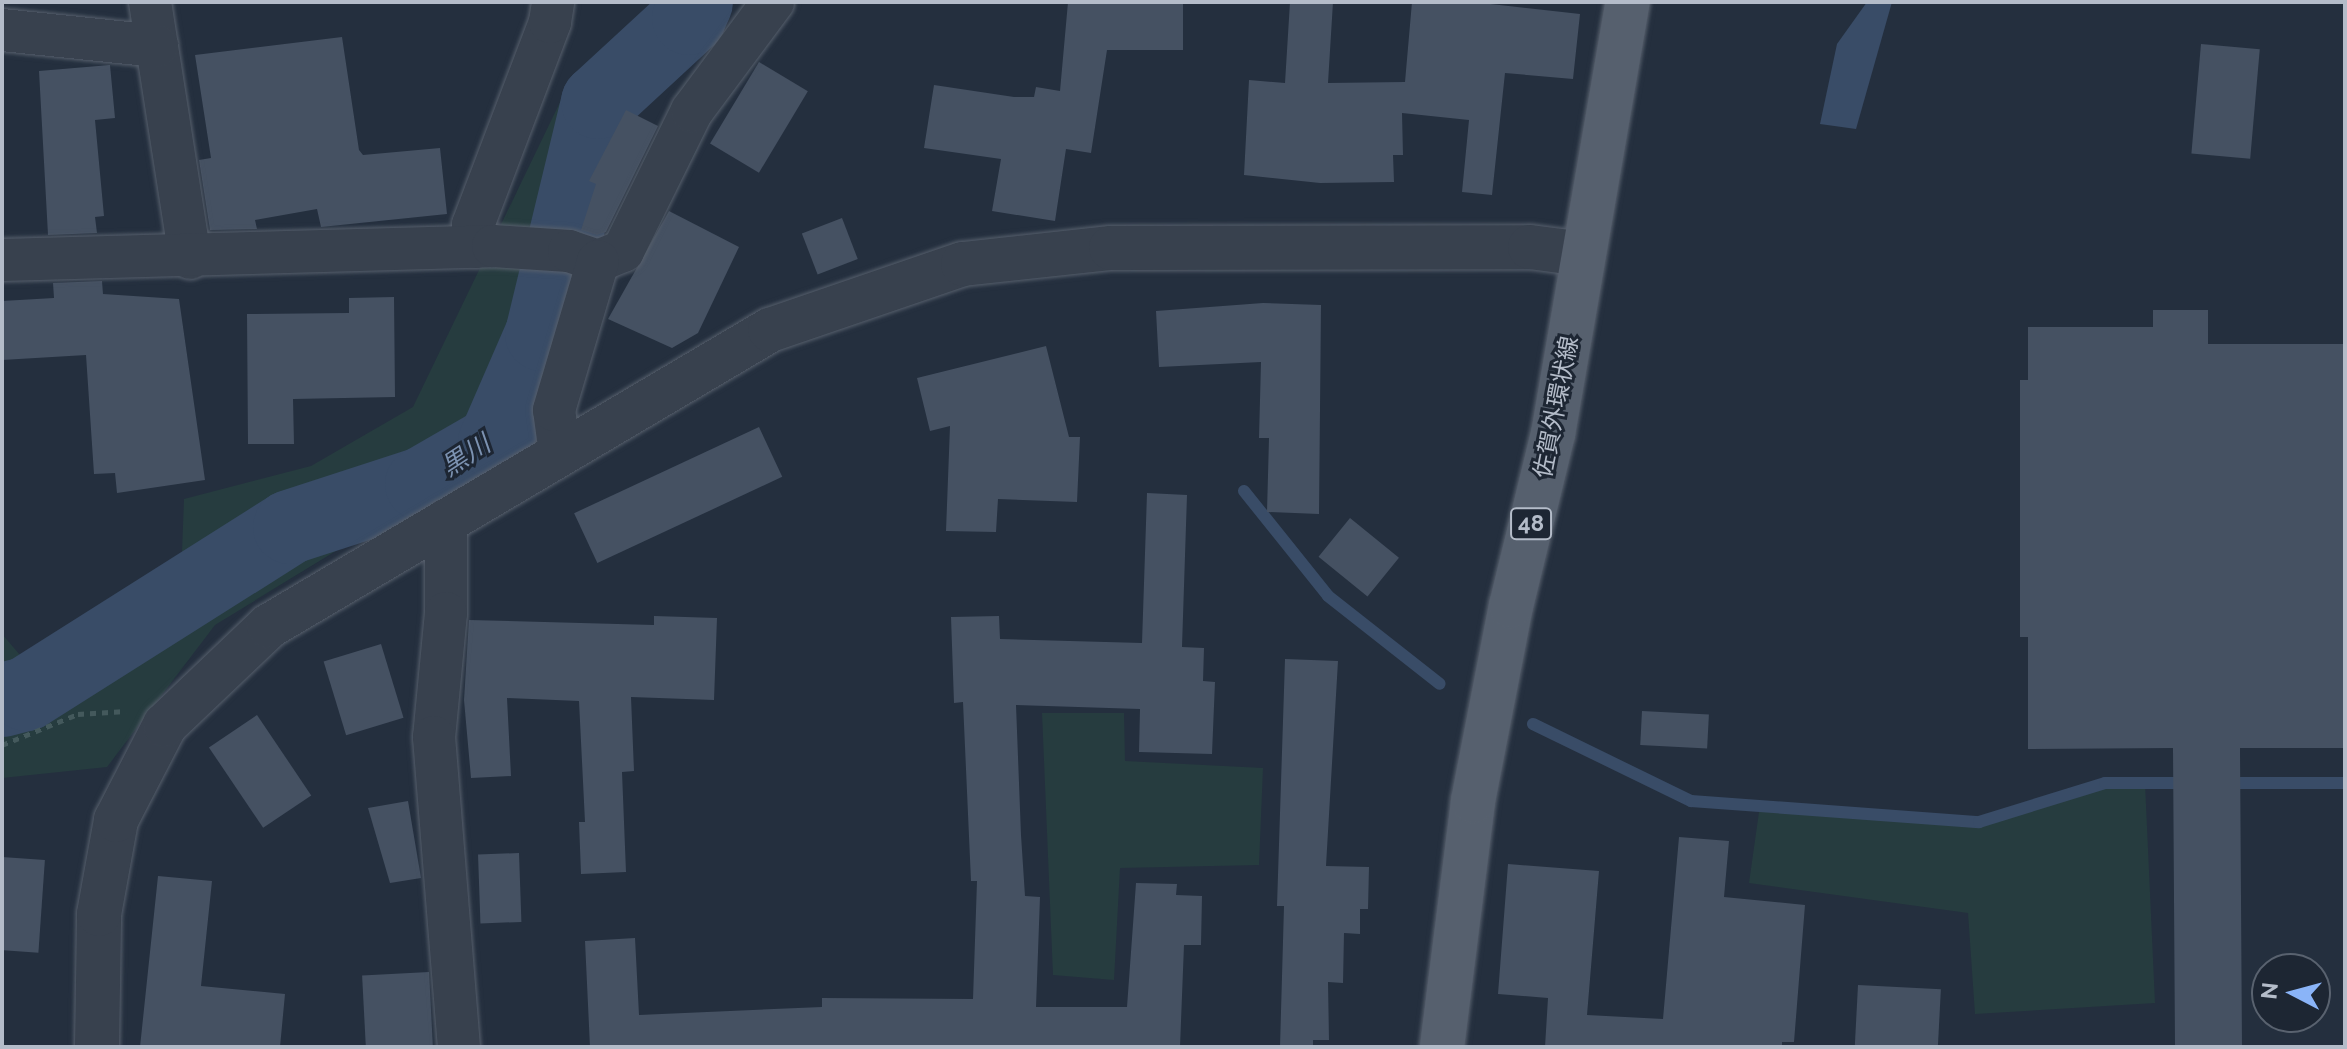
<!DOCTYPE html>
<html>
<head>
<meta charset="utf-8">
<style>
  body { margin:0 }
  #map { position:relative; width:2347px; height:1049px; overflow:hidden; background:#242f3e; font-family:Raleway,"Noto Sans JP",sans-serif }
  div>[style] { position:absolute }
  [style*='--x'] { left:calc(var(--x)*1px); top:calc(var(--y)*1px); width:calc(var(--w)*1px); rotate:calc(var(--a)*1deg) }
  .green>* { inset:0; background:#263c3f }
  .water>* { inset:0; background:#394c67 }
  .stream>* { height:12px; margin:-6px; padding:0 6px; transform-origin:6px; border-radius:6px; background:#394c67 }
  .river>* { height:74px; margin:-37px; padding:0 37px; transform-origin:37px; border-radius:37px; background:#394c67 }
  .building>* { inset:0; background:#455162; transform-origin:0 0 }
  .path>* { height:5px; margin-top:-2.5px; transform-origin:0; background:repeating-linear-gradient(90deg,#44595c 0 6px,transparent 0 12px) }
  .roads { filter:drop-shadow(0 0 2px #565f6c) drop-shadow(0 0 2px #565f6c) }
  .minor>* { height:42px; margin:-21px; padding:0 21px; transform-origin:21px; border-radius:21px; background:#38414e }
  .tertiary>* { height:44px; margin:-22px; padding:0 22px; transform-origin:22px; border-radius:22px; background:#38414e }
  .primary>* { height:44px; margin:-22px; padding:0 22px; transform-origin:22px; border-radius:22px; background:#56606e }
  span { translate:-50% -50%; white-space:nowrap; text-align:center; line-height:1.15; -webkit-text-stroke:6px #1d2633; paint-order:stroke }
  .shield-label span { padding:2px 6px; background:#1d2633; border:2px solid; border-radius:6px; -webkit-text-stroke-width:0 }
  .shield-label { font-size:22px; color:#b4bcc9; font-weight:700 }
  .street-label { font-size:24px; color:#b4bcc9 }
  .water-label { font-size:26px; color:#7c92b1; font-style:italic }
  .frame { position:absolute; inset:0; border:4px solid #b4bcc9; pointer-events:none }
  .north { position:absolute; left:2251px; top:953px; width:80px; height:80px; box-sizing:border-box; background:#1d2633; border:2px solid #59626f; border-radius:50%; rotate:276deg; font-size:22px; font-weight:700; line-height:32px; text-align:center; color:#b4bcc9 }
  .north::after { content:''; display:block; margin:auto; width:28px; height:36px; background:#8ab4f8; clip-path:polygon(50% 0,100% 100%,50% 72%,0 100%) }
</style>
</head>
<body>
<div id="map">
  <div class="green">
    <i style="clip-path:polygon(591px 89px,601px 116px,561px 323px,499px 451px,215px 625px,107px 767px,2px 778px,2px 634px,26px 662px,182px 552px,184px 499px,311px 466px,413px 407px,562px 98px)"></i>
    <i style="clip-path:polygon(1042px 713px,1124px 713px,1125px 761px,1263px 768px,1259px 865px,1120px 868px,1114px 980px,1053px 975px)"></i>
    <i style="clip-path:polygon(2105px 783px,2145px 783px,2155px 1003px,1975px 1014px,1968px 913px,1749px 883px,1760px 805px,1979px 822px)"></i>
  </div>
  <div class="water">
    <i style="clip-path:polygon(1867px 2px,1892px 2px,1856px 129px,1820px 124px,1837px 44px)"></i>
  </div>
  <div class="stream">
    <i style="--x:1244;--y:491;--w:134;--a:51.3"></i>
    <i style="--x:1328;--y:596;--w:142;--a:38.2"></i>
    <i style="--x:1533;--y:724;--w:176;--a:26"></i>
    <i style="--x:1691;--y:801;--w:289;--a:4.2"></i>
    <i style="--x:1979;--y:822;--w:132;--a:-17.2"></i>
    <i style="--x:2105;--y:783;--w:84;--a:0"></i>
    <i style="--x:2224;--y:783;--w:121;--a:0"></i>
  </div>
  <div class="river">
    <i style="--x:2;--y:700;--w:25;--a:-14"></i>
    <i style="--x:26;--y:694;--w:312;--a:-32.3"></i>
    <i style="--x:290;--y:527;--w:139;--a:-18"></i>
    <i style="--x:422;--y:484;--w:84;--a:-29.9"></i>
    <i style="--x:495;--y:442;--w:118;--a:-66.5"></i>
    <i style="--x:542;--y:334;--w:239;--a:-76.4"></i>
    <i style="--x:598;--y:102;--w:124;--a:-42.7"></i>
    <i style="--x:689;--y:18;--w:17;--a:-66"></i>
  </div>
  <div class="building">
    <i style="clip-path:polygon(1068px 2px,1183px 2px,1183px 50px,1107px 50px,1091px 153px,1066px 149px,1055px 221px,992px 211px,1001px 159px,924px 148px,934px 85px,1014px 97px,1034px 97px,1036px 87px,1060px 91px)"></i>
    <i style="clip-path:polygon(1290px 2px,1333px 2px,1328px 83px,1405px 82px,1412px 2px,1473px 2px,1580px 14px,1573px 79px,1505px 73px,1492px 195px,1462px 192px,1469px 120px,1402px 113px,1403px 155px,1393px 155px,1394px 182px,1320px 183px,1244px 175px,1249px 80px,1285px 83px)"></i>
    <i style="clip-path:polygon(342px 37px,359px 150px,363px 155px,440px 148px,447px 214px,321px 227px,317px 209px,255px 220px,257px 229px,210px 230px,199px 160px,211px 158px,195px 55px)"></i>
    <i style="left:2201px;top:44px;width:59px;height:110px;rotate:5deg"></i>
    <i style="left:759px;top:62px;width:57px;height:95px;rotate:31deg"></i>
    <i style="clip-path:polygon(110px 65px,115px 118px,95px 120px,104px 216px,95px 217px,97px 233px,48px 235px,39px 71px)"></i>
    <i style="clip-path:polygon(626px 110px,658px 126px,606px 232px,597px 235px,581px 230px,596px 184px,589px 181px)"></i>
    <i style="clip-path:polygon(669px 211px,739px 247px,698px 333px,672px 348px,608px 319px)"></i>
    <i style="left:842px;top:218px;width:44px;height:43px;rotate:69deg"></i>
    <i style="clip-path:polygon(102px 281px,103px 294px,179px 299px,205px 480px,117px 493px,115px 473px,94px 474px,86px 355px,2px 360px,2px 301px,54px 298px,53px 283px)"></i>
    <i style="clip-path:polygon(394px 297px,395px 397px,293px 399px,294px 444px,248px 444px,247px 314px,349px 313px,349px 298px)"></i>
    <i style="clip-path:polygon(1263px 303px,1321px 305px,1319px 514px,1267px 512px,1269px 438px,1259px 438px,1261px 362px,1159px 367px,1156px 311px)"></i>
    <i style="clip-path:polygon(2153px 310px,2208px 310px,2208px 344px,2345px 344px,2345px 748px,2240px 748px,2242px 1047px,2175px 1047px,2173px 748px,2028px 749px,2028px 637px,2020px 637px,2020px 380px,2028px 380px,2028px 327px,2153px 327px)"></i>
    <i style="clip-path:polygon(1046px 346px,1069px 437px,1080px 437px,1077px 502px,998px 499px,996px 532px,946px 531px,950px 426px,930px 431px,917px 378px)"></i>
    <i style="left:759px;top:427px;width:55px;height:204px;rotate:65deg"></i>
    <i style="clip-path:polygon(1147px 493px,1187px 495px,1182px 647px,1204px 648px,1203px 681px,1215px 682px,1212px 754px,1139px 752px,1140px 709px,1016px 705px,1021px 835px,1025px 896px,1040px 897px,1036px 1007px,1127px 1007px,1136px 883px,1177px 884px,1176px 895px,1202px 896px,1201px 945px,1184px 945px,1180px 1047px,590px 1047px,585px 941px,635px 938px,639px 1015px,822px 1007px,822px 998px,973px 999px,977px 881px,971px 881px,963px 702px,954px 703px,951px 617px,999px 616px,1000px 639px,1142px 643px)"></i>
    <i style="left:1350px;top:518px;width:63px;height:50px;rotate:39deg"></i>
    <i style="clip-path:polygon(654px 616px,717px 618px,714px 700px,631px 697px,634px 771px,622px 772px,626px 872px,581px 874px,579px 822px,585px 822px,579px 701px,507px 698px,511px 776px,471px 778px,464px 700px,469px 620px,654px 625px)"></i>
    <i style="left:381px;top:644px;width:77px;height:60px;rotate:73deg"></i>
    <i style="clip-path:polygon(1285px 659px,1338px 661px,1326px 866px,1369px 867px,1368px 909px,1360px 909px,1360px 934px,1344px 933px,1343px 983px,1328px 982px,1329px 1040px,1313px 1040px,1313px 1047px,1280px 1047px,1284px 906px,1277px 906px)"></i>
    <i style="left:1642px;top:711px;width:67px;height:34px;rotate:3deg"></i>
    <i style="left:257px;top:715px;width:97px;height:58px;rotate:56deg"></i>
    <i style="clip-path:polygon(408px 801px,421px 878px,390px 883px,368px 808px)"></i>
    <i style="clip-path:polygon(1679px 837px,1729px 841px,1724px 897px,1805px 905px,1794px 1042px,1782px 1042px,1782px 1047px,1545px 1047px,1548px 998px,1498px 994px,1508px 864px,1599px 871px,1587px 1015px,1663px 1019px)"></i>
    <i style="left:519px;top:853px;width:69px;height:41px;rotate:88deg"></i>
    <i style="left:2px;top:857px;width:43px;height:93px;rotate:4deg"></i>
    <i style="clip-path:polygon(158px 876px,212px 881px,201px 986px,285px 994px,280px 1047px,140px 1047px)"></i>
    <i style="left:429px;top:972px;width:75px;height:67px;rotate:87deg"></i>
    <i style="left:1858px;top:985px;width:83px;height:62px;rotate:3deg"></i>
  </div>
  <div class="path">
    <i style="--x:2;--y:745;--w:82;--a:-22.2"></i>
    <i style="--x:78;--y:714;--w:48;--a:-3.6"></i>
  </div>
  <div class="roads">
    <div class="minor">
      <i style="--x:150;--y:2;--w:259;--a:81.1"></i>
      <i style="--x:2;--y:30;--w:156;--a:5.9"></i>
      <i style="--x:476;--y:247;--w:22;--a:-98"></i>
      <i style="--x:473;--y:225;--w:217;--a:-69.2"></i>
      <i style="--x:550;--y:22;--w:20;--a:-81"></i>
      <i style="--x:2;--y:260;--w:491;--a:-1.6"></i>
      <i style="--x:493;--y:246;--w:76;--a:3.8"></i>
      <i style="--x:569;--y:251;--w:31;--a:19"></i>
      <i style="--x:598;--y:261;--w:27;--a:-22"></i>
      <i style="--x:623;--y:251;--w:156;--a:-63.8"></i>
      <i style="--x:692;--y:111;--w:136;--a:-53.4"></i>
      <i style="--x:560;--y:453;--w:43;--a:-97.9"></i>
      <i style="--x:554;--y:410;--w:155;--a:-73.5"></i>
      <i style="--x:446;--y:520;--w:93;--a:90"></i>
      <i style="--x:446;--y:613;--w:125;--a:95.5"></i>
      <i style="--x:434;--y:737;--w:311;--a:85.4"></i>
    </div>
    <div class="tertiary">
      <i style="--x:97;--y:1047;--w:133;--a:-89.1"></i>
      <i style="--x:99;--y:914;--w:96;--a:-79.7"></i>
      <i style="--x:116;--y:820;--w:107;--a:-62.7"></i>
      <i style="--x:165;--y:725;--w:144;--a:-43.6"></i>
      <i style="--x:269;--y:626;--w:582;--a:-30.58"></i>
      <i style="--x:770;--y:330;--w:204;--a:-18.9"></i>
      <i style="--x:963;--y:264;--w:149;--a:-6.2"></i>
      <i style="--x:1111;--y:248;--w:419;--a:-0.1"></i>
      <i style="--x:1530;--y:247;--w:53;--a:7.5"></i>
    </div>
    <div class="primary">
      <i style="--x:1442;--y:1047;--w:248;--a:-82.8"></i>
      <i style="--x:1473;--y:801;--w:199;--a:-79"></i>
      <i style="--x:1511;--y:606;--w:177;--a:-76.3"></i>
      <i style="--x:1553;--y:434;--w:438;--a:-80.2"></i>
    </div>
  </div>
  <div class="shield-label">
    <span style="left:1531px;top:524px">48</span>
  </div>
  <div class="street-label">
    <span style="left:1556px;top:407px;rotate:-79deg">佐賀外環状線</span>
  </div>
  <div class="water-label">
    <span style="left:466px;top:456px;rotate:-33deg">黒川</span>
  </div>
  <div class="frame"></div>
  <div class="north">N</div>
</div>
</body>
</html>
